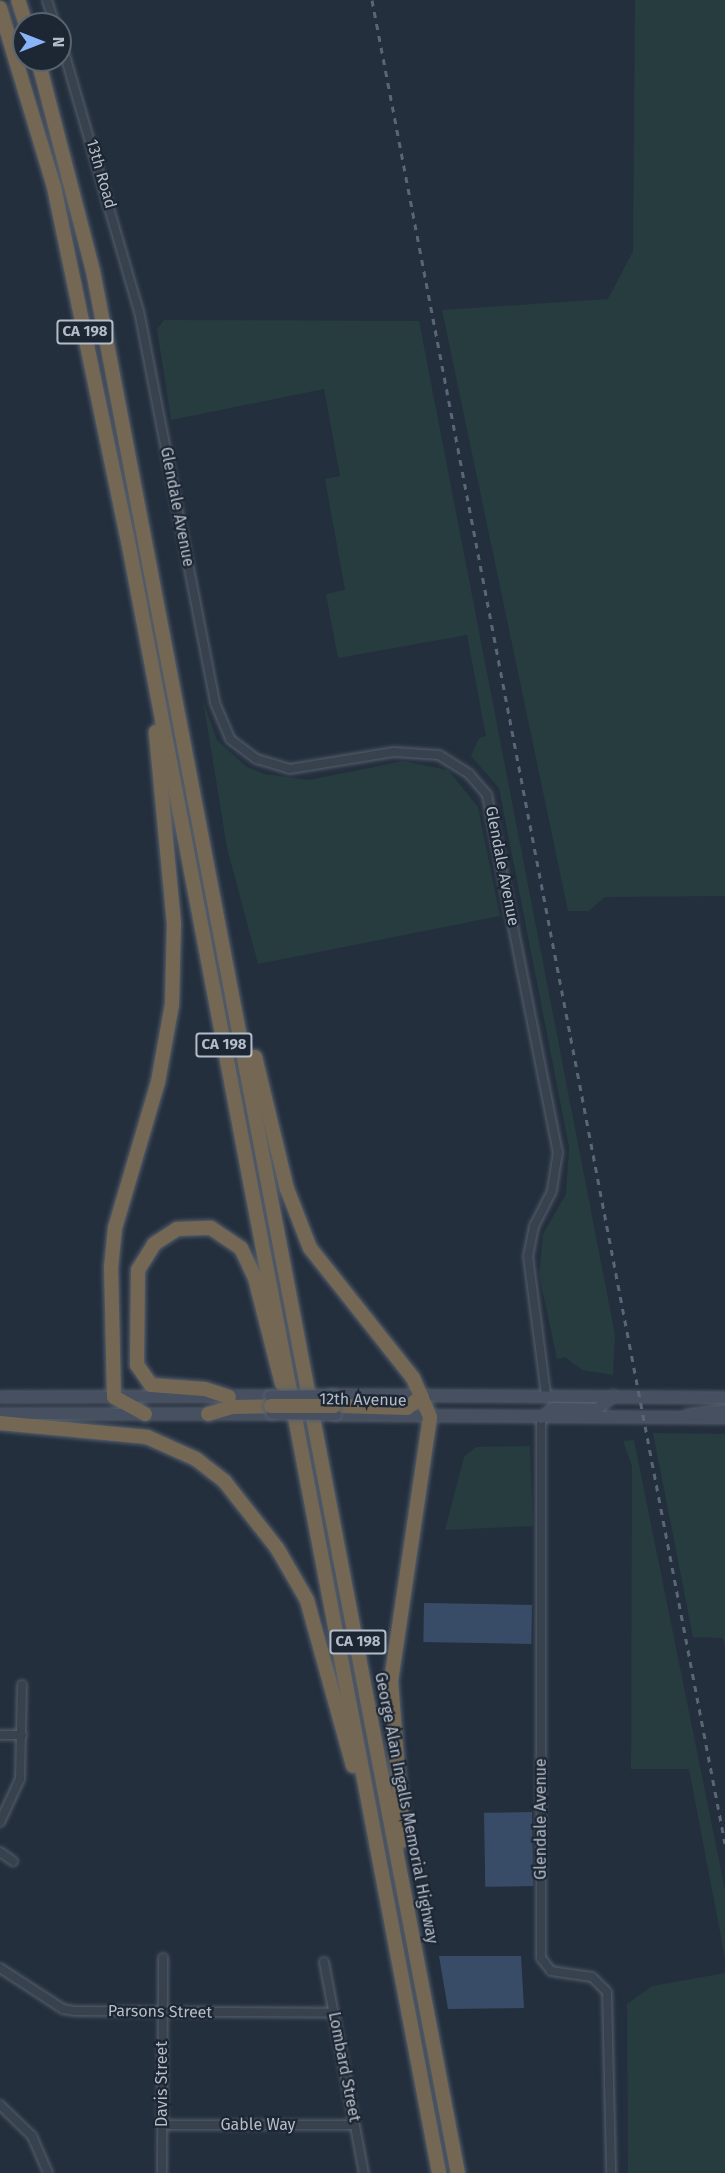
<!DOCTYPE html>
<html>
<head>
<meta charset="utf-8">
<style>
  body { margin:0 }
  #map { position:relative; width:725px; height:2173px; overflow:hidden; background:#242f3e; font-family:"Fira Sans",sans-serif }
  div>[style] { position:absolute }
  [style*='--x'] { left:calc(var(--x)*1px); top:calc(var(--y)*1px); width:calc(var(--w)*1px); rotate:calc(var(--a)*1deg) }
  .green>* { inset:0; background:#263c3f }
  .water>* { inset:0; background:#394c67; transform-origin:0 0 }
  .roads { filter:drop-shadow(0 0 2px #565f6c) drop-shadow(0 0 2px #565f6c) }
  .street>* { height:8px; margin:-4px; padding:0 4px; transform-origin:4px; border-radius:4px; background:#38414e }
  .secondary>* { height:10px; margin:-5px; padding:0 5px; transform-origin:5px; border-radius:5px; background:#465061 }
  .highway>* { height:14px; margin:-7px; padding:0 7px; transform-origin:7px; border-radius:7px; background:#746855 }
  .rail>* { height:3px; margin-top:-1.5px; transform-origin:0; background:repeating-linear-gradient(90deg,#5a6575 0 6px,transparent 0 12px) }
  .bridges { filter:drop-shadow(0 0 2px #565f6c) drop-shadow(0 0 2px #565f6c) }
  .secondary-bridge>* { height:10px; margin:-5px; padding:0 5px; transform-origin:5px; border-radius:5px; background:#465061 }
  .highway-bridge>* { height:14px; margin:-7px; padding:0 7px; transform-origin:7px; border-radius:7px; background:#746855 }
  span { translate:-50% -50%; white-space:nowrap; text-align:center; line-height:1.15; -webkit-text-stroke:4.5px #1d2633; paint-order:stroke }
  .shield-label span { padding:2px 4px; background:#1d2633; border:2px solid; border-radius:4px; -webkit-text-stroke-width:0 }
  .shield-label { font-size:15px; color:#b4bcc9; font-weight:700 }
  .street-label { font-size:16px; color:#b4bcc9 }
  .north { position:absolute; left:12px; top:12px; width:60px; height:60px; box-sizing:border-box; background:#1d2633; border:2px solid #59626f; border-radius:50%; rotate:90deg; font-size:16px; font-weight:700; line-height:24px; text-align:center; color:#b4bcc9 }
  .north::after { content:''; display:block; margin:auto; width:21px; height:27px; background:#8ab4f8; clip-path:polygon(50% 0,100% 100%,50% 72%,0 100%) }
</style>
</head>
<body>
<div id="map">
  <div class="green">
    <i style="clip-path:polygon(635px 0,725px 0,725px 896px,605px 897px,589px 911px,568px 911px,442px 310px,608px 299px,633px 251px)"></i>
    <i style="clip-path:polygon(164px 320px,419px 321px,615px 1335px,613px 1375px,582px 1370px,565px 1357px,557px 1359px,539px 1275px,543px 1234px,566px 1194px,569px 1147px,499px 788px,471px 756px,479px 738px,486px 736px,467px 635px,338px 658px,326px 594px,345px 590px,325px 479px,340px 476px,324px 389px,171px 420px,157px 329px)"></i>
    <i style="clip-path:polygon(203px 700px,217px 740px,247px 767px,265px 774px,309px 780px,403px 761px,448px 770px,478px 807px,500px 916px,258px 964px,227px 848px)"></i>
    <i style="clip-path:polygon(653px 1433px,725px 1434px,725px 1646px,723px 1638px,693px 1637px)"></i>
    <i style="clip-path:polygon(634px 1440px,725px 1890px,725px 1958px,689px 1769px,631px 1769px,632px 1466px,623px 1441px)"></i>
    <i style="clip-path:polygon(530px 1446px,533px 1526px,445px 1530px,464px 1457px,476px 1447px)"></i>
    <i style="clip-path:polygon(725px 1973px,725px 2173px,628px 2173px,627px 2004px,652px 1986px)"></i>
  </div>
  <div class="water">
    <i style="left:532px;top:1605px;width:39px;height:108px;rotate:91deg"></i>
    <i style="left:532px;top:1812px;width:74px;height:48px;rotate:89deg"></i>
    <i style="clip-path:polygon(521px 1956px,524px 2008px,448px 2009px,439px 1956px)"></i>
  </div>
  <div class="roads">
    <div class="street">
      <i style="--x:47;--y:0;--w:25;--a:72"></i>
      <i style="--x:60;--y:38;--w:284;--a:73.9"></i>
      <i style="--x:139;--y:311;--w:399;--a:79"></i>
      <i style="--x:215;--y:703;--w:39;--a:67"></i>
      <i style="--x:230;--y:739;--w:34;--a:37"></i>
      <i style="--x:257;--y:759;--w:34;--a:17"></i>
      <i style="--x:290;--y:769;--w:105;--a:-9.3"></i>
      <i style="--x:394;--y:752;--w:45;--a:3.8"></i>
      <i style="--x:439;--y:755;--w:36;--a:32"></i>
      <i style="--x:469;--y:774;--w:28;--a:49"></i>
      <i style="--x:487;--y:795;--w:364;--a:78.8"></i>
      <i style="--x:558;--y:1152;--w:39;--a:99"></i>
      <i style="--x:552;--y:1191;--w:39;--a:117"></i>
      <i style="--x:534;--y:1226;--w:31;--a:101"></i>
      <i style="--x:528;--y:1256;--w:140;--a:82.6"></i>
      <i style="--x:541;--y:1418;--w:540;--a:90"></i>
      <i style="--x:541;--y:1958;--w:16;--a:52"></i>
      <i style="--x:551;--y:1971;--w:41;--a:8.3"></i>
      <i style="--x:592;--y:1977;--w:21;--a:45"></i>
      <i style="--x:607;--y:1992;--w:181;--a:88.7"></i>
      <i style="--x:0;--y:1735;--w:22;--a:0"></i>
      <i style="--x:0;--y:1822;--w:47;--a:-65.1"></i>
      <i style="--x:20;--y:1779;--w:94;--a:-88.8"></i>
      <i style="--x:0;--y:1852;--w:16;--a:35"></i>
      <i style="--x:324;--y:1962;--w:215;--a:79.3"></i>
      <i style="--x:0;--y:1968;--w:75;--a:33.1"></i>
      <i style="--x:63;--y:2009;--w:11;--a:10"></i>
      <i style="--x:74;--y:2011;--w:259;--a:0.4"></i>
      <i style="--x:0;--y:2105;--w:45;--a:44.1"></i>
      <i style="--x:32;--y:2136;--w:40;--a:66.6"></i>
      <i style="--x:162;--y:2125;--w:192;--a:0"></i>
      <i style="--x:162;--y:2173;--w:215;--a:-89.7"></i>
    </div>
    <div class="secondary">
      <i style="--x:333;--y:1395;--w:392;--a:0.4"></i>
      <i style="--x:0;--y:1397;--w:270;--a:-0.2"></i>
      <i style="--x:0;--y:1414;--w:272;--a:0"></i>
      <i style="--x:336;--y:1415;--w:389;--a:0.4"></i>
      <i style="--x:687;--y:1415;--w:38;--a:-7"></i>
      <i style="--x:541;--y:1418;--w:16;--a:-38"></i>
      <i style="--x:554;--y:1408;--w:43;--a:1.3"></i>
      <i style="--x:597;--y:1409;--w:21;--a:-39"></i>
    </div>
    <div class="highway">
      <i style="--x:18;--y:0;--w:25;--a:72"></i>
      <i style="--x:0;--y:8;--w:187;--a:73.2"></i>
      <i style="--x:54;--y:187;--w:367;--a:78.2"></i>
      <i style="--x:129;--y:546;--w:1656;--a:79.21"></i>
      <i style="--x:38;--y:60;--w:218;--a:75.4"></i>
      <i style="--x:93;--y:271;--w:1937;--a:79.14"></i>
      <i style="--x:255;--y:1057;--w:136;--a:76.4"></i>
      <i style="--x:287;--y:1189;--w:63;--a:68.7"></i>
      <i style="--x:310;--y:1248;--w:166;--a:51.6"></i>
      <i style="--x:413;--y:1378;--w:43;--a:66.4"></i>
      <i style="--x:430;--y:1417;--w:266;--a:98.4"></i>
      <i style="--x:391;--y:1680;--w:161;--a:85.7"></i>
      <i style="--x:229;--y:1397;--w:26;--a:-162"></i>
      <i style="--x:204;--y:1389;--w:53;--a:-175.7"></i>
      <i style="--x:151;--y:1385;--w:24;--a:-125"></i>
      <i style="--x:137;--y:1365;--w:95;--a:-89.4"></i>
      <i style="--x:138;--y:1270;--w:31;--a:-58"></i>
      <i style="--x:154;--y:1244;--w:27;--a:-33"></i>
      <i style="--x:177;--y:1229;--w:34;--a:-2"></i>
      <i style="--x:211;--y:1228;--w:36;--a:34"></i>
      <i style="--x:241;--y:1248;--w:33;--a:65"></i>
      <i style="--x:255;--y:1278;--w:109;--a:75.7"></i>
      <i style="--x:334;--y:1406;--w:73;--a:1.6"></i>
      <i style="--x:407;--y:1408;--w:19;--a:-39"></i>
      <i style="--x:145;--y:1414;--w:35;--a:-151"></i>
      <i style="--x:114;--y:1397;--w:129;--a:-91.3"></i>
      <i style="--x:111;--y:1268;--w:40;--a:-84.3"></i>
      <i style="--x:115;--y:1228;--w:152;--a:-73.6"></i>
      <i style="--x:158;--y:1082;--w:79;--a:-79.8"></i>
      <i style="--x:172;--y:1004;--w:80;--a:-88.6"></i>
      <i style="--x:174;--y:924;--w:193;--a:-95.4"></i>
      <i style="--x:208;--y:1414;--w:25;--a:-16"></i>
      <i style="--x:232;--y:1407;--w:39;--a:-1"></i>
      <i style="--x:0;--y:1423;--w:148;--a:5.4"></i>
      <i style="--x:147;--y:1437;--w:54;--a:24.2"></i>
      <i style="--x:196;--y:1459;--w:37;--a:38"></i>
      <i style="--x:225;--y:1482;--w:84;--a:51.8"></i>
      <i style="--x:277;--y:1548;--w:60;--a:60"></i>
      <i style="--x:307;--y:1600;--w:172;--a:74.5"></i>
    </div>
  </div>
  <div class="rail">
    <i style="--x:372;--y:0;--w:1877;--a:79.16"></i>
  </div>
  <div class="bridges">
    <div class="secondary-bridge">
      <i style="--x:270;--y:1396;--w:63;--a:-0.9"></i>
      <i style="--x:272;--y:1414;--w:64;--a:0.9"></i>
    </div>
    <div class="highway-bridge">
      <i style="--x:271;--y:1406;--w:63;--a:0"></i>
    </div>
  </div>
  <div class="shield-label">
    <span style="left:85px;top:332px">CA 198</span>
    <span style="left:224px;top:1045px">CA 198</span>
    <span style="left:358px;top:1642px">CA 198</span>
  </div>
  <div class="street-label">
    <span style="left:101px;top:174px;rotate:74deg">13th Road</span>
    <span style="left:177px;top:507px;rotate:79deg">Glendale Avenue</span>
    <span style="left:502px;top:866px;rotate:79deg">Glendale Avenue</span>
    <span style="left:363px;top:1400px;rotate:1deg">12th Avenue</span>
    <span style="left:406px;top:1808px;rotate:79deg">George Alan Ingalls Memorial Highway</span>
    <span style="left:541px;top:1819px;rotate:-90deg">Glendale Avenue</span>
    <span style="left:160px;top:2012px;rotate:1deg">Parsons Street</span>
    <span style="left:344px;top:2067px;rotate:79deg">Lombard Street</span>
    <span style="left:162px;top:2084px;rotate:-90deg">Davis Street</span>
    <span style="left:258px;top:2125px">Gable Way</span>
  </div>
  <div class="north">N</div>
</div>
</body>
</html>
